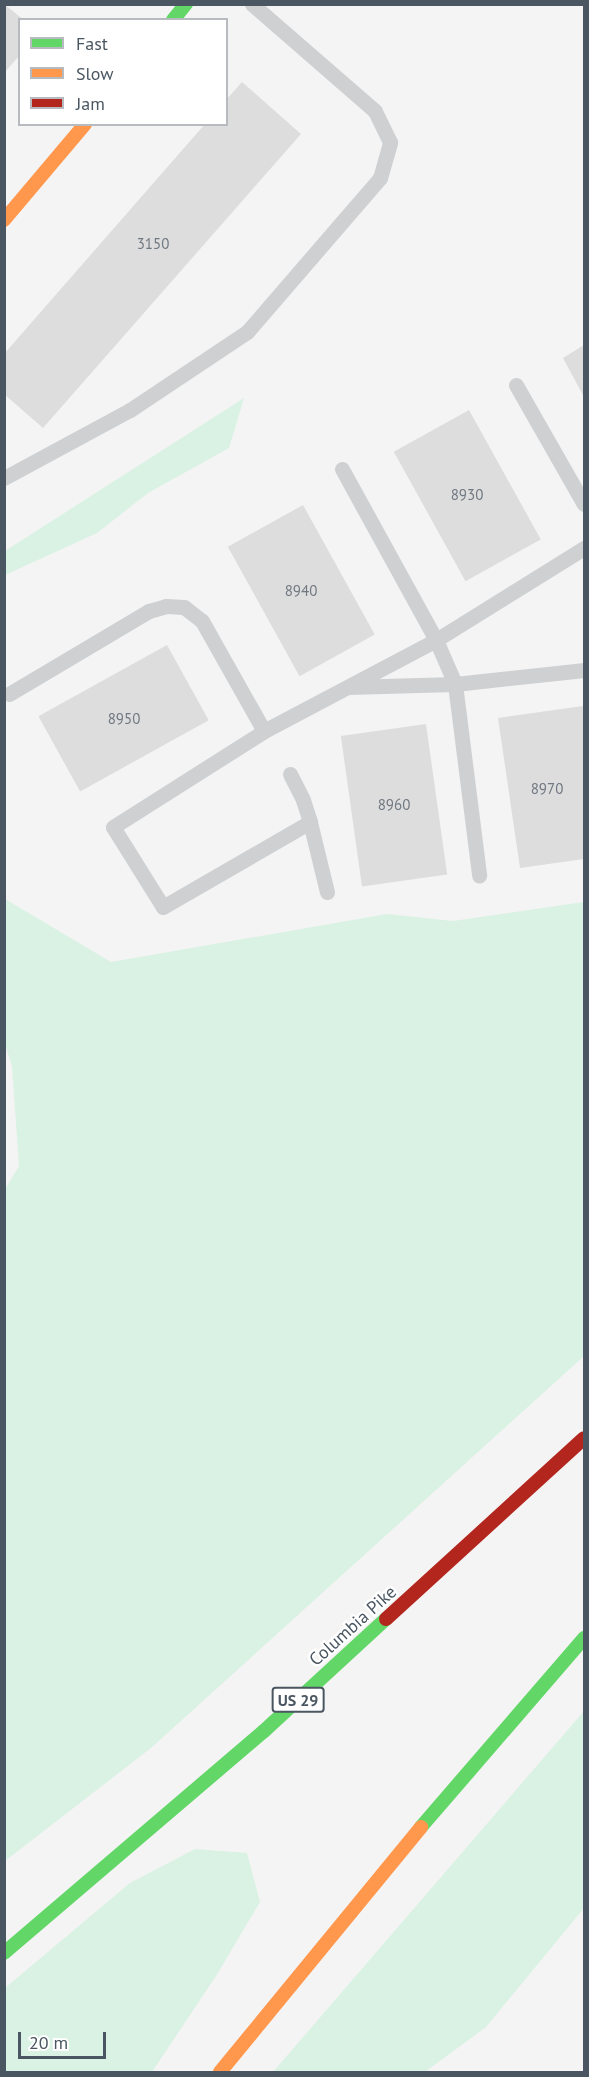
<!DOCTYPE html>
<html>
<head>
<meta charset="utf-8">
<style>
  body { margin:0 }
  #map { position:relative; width:589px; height:2077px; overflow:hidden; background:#f4f4f4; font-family:"PT Sans",sans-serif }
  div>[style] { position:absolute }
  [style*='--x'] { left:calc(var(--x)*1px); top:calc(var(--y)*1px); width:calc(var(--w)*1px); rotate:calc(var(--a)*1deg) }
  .green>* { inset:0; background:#d9f2e3 }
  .building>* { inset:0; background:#ddddde; transform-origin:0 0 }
  .lane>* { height:15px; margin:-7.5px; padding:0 7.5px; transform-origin:7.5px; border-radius:7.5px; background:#ced0d2 }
  .fast>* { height:14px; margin:-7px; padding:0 7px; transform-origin:7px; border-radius:7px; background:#63d668 }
  .slow>* { height:14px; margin:-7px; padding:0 7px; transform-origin:7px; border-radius:7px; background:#ff974d }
  .jam>* { height:14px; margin:-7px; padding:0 7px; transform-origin:7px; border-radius:7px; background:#b3261e }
  span { translate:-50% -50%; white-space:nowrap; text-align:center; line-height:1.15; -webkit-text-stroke:4.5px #fff; paint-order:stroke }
  .number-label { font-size:15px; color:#707881 }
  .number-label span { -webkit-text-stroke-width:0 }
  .shield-label span { padding:2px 4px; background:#fff; border:2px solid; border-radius:4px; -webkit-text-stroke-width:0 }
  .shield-label { font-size:16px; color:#4a5661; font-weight:700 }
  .street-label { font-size:18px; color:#4a5661 }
  .frame { position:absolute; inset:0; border:6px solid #4a5661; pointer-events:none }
  .legend { position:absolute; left:18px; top:18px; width:210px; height:108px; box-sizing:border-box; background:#fff; border:2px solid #b7bbc0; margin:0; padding:8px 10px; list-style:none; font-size:18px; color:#4a5661 }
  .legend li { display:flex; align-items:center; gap:12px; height:30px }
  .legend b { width:30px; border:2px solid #b7bbc0 }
  .scale { position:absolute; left:18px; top:2032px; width:88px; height:27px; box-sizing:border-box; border:3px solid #4a5661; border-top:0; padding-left:8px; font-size:18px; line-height:21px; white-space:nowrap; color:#4a5661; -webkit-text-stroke:4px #fff; paint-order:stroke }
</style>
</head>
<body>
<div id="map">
  <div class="green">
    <i style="clip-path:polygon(244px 398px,229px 448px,148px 493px,97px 533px,5px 575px,5px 551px)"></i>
    <i style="clip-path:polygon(5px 899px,111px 962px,387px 914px,453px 921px,584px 902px,584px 1356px,151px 1748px,5px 1861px,4px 1191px,19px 1166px,12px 1066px,5px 1044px)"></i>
    <i style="clip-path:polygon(584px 1711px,584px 1908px,486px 2027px,425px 2072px,273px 2072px)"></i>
    <i style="clip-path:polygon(195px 1849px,247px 1853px,260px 1902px,216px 1976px,152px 2072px,5px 2072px,5px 1988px,130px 1883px)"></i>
  </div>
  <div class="building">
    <i style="clip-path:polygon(4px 4px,24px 20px,20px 20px,20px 55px,4px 73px)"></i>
    <i style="clip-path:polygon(242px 82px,301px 134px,43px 428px,4px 394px,4px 354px,205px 124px,226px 124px,226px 100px)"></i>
    <i style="clip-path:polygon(584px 345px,584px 397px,563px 358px)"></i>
    <i style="left:469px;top:410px;width:148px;height:86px;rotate:61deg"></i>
    <i style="left:303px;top:505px;width:148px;height:86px;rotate:61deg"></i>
    <i style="left:167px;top:645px;width:86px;height:147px;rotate:61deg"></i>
    <i style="clip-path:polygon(583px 706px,584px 859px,520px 868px,498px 718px)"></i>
    <i style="left:426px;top:724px;width:152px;height:86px;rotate:82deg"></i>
  </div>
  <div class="lane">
    <i style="--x:516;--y:385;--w:137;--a:60.3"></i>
    <i style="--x:342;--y:469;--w:195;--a:61.2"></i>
    <i style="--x:436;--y:640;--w:48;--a:66.6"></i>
    <i style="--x:455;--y:684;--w:193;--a:82.8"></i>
    <i style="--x:4;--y:478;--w:143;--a:-28.4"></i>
    <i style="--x:130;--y:410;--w:141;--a:-33.7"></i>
    <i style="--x:247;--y:332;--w:203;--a:-49.2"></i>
    <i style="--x:380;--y:178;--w:37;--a:-74"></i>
    <i style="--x:390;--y:142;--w:34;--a:-116"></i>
    <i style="--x:375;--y:111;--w:163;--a:-139"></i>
    <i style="--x:348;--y:687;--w:107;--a:-1.6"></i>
    <i style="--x:455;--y:684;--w:130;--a:-6.2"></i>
    <i style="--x:9;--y:694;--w:163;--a:-30.7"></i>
    <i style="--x:149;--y:611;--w:18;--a:-16"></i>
    <i style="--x:166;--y:606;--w:18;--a:3"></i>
    <i style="--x:184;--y:607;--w:23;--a:38"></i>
    <i style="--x:202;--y:621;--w:126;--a:60.6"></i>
    <i style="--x:290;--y:774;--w:29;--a:63"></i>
    <i style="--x:303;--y:800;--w:23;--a:72"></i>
    <i style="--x:327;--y:892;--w:72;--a:-103.7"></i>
    <i style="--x:310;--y:822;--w:170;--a:150"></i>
    <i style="--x:163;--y:907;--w:94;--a:-122"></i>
    <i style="--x:113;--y:827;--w:179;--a:-32.4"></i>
    <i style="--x:264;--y:731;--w:195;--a:-27.9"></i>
    <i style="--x:436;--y:640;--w:174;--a:-31.9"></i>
  </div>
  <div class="fast">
    <i style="--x:173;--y:20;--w:21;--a:-51"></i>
    <i style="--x:421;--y:1827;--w:250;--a:-49.2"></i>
    <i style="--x:4;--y:1953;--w:342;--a:-40.5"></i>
    <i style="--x:264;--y:1731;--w:166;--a:-42.6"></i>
  </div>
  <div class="slow">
    <i style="--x:4;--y:220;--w:126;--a:-49.8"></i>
    <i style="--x:220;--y:2072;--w:317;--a:-50.6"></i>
  </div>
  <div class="jam">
    <i style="--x:386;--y:1619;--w:268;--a:-42.4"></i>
  </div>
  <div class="number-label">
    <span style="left:153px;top:244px">3150</span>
    <span style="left:467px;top:495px">8930</span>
    <span style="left:301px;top:591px">8940</span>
    <span style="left:124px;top:719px">8950</span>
    <span style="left:547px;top:789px">8970</span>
    <span style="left:394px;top:805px">8960</span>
  </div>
  <div class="shield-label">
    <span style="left:298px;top:1700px">US 29</span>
  </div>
  <div class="street-label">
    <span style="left:353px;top:1626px;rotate:-42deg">Columbia Pike</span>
  </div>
  <div class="frame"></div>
  <ul class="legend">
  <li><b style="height:8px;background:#63d668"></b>Fast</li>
  <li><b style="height:8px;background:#ff974d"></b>Slow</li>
  <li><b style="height:8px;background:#b3261e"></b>Jam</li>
  </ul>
  <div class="scale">20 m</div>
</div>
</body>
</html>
